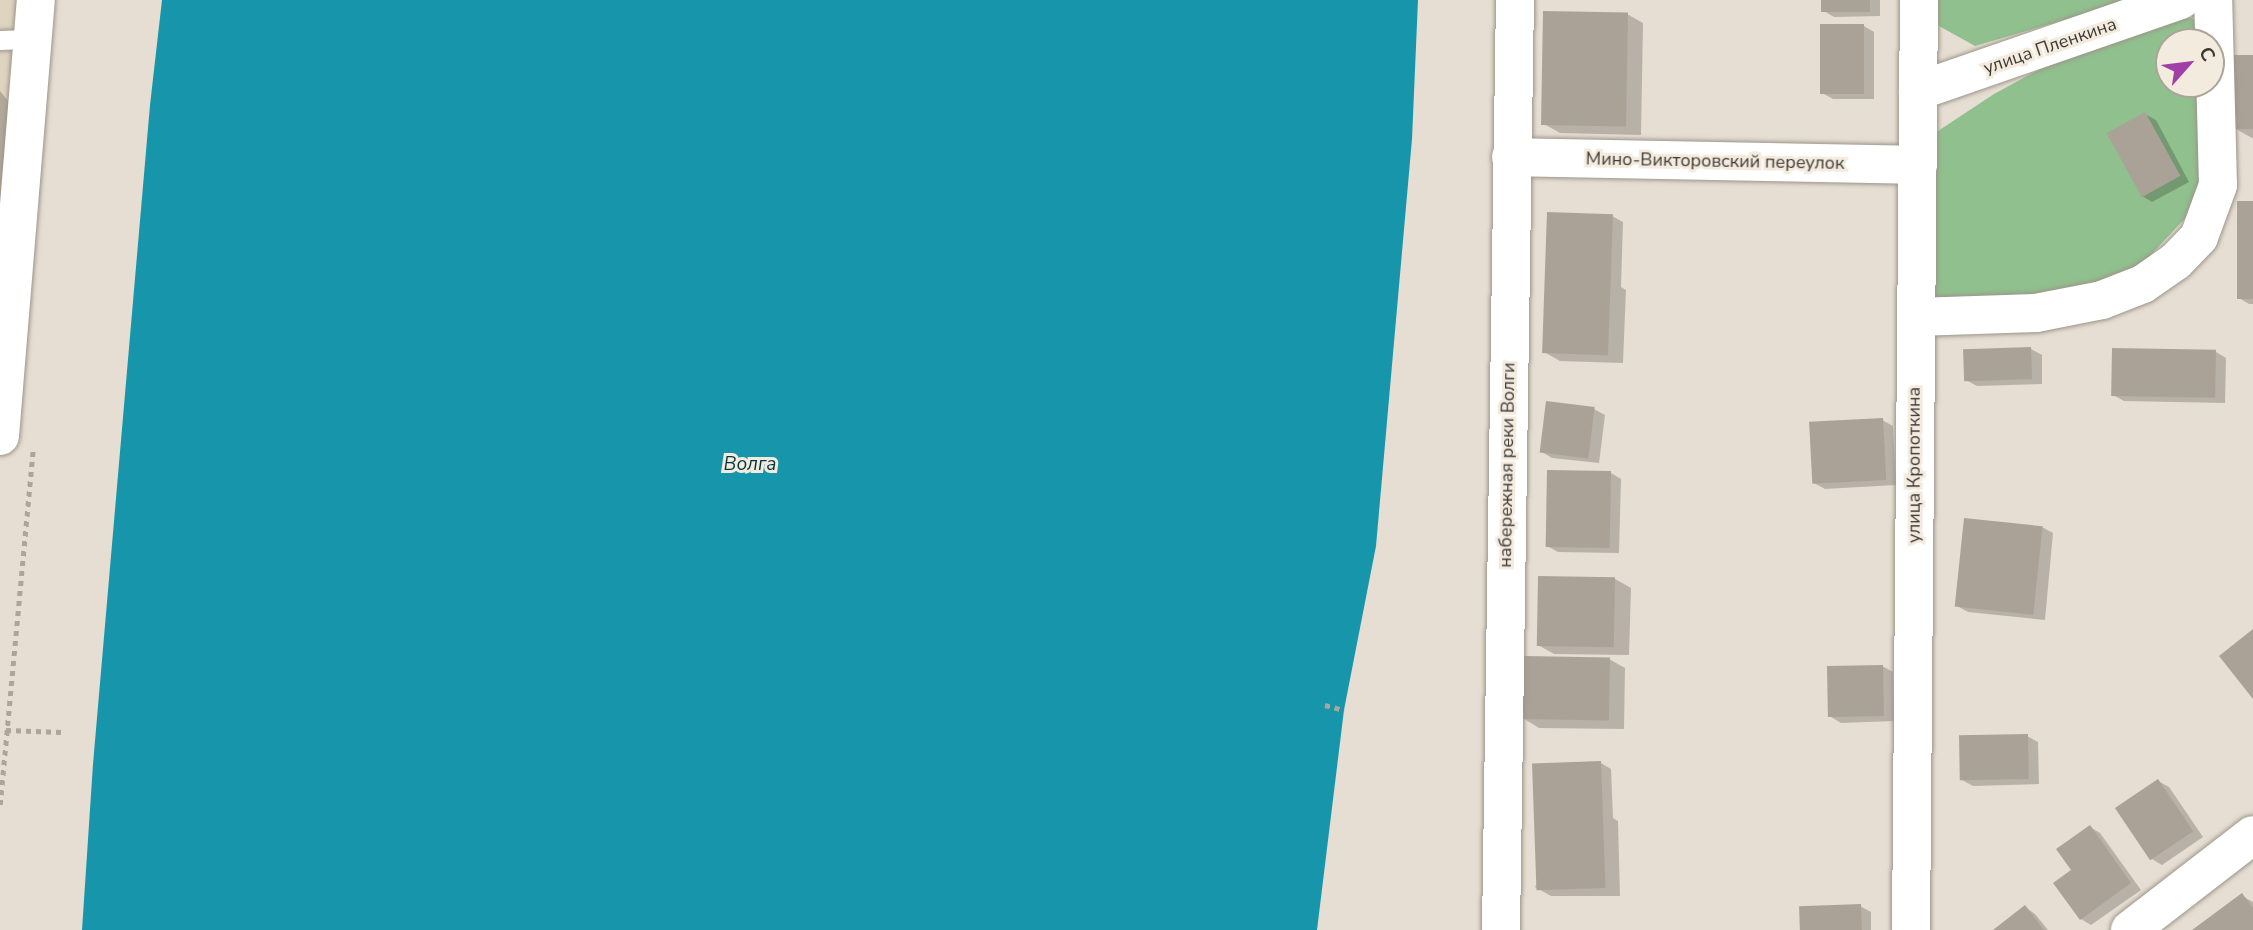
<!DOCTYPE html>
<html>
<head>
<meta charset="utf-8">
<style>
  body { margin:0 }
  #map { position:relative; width:2253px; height:930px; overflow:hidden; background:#e6ded2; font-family:"Nunito Sans",sans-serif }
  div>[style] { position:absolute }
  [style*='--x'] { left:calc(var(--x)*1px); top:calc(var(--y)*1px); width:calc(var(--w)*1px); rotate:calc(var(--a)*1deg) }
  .medical>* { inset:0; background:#dfd4c0 }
  .green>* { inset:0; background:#90c08d }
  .water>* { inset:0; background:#1795ab }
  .shadow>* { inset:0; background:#0003 }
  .building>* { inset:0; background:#aaa297; transform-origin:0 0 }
  .path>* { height:4.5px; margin-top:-2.25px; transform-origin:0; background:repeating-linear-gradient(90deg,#aba59b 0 5px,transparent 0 10px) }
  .roads { filter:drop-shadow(0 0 2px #9c958a) drop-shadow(0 0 2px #9c958a) }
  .lane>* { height:19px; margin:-9.5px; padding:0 9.5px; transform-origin:9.5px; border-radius:9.5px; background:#fff }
  .street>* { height:38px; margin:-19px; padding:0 19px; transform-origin:19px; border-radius:19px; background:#fff }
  span { translate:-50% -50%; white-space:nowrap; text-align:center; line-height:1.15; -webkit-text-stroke:6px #f4ebdf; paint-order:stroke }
  .street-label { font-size:18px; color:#3c3934 }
  .water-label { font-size:19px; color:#023741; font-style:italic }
  .north { position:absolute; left:2155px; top:28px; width:70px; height:70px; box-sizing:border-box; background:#f4ebdf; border:2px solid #aaa49b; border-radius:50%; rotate:62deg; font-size:19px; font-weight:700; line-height:28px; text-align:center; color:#3c3934 }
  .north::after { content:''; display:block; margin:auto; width:24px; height:32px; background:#a03fa7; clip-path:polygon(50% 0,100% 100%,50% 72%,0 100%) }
</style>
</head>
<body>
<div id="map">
  <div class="medical">
    <i style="clip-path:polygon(0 0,22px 0,0 265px)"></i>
  </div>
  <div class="green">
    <i style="clip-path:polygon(1930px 0,2132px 0,1975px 46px,1930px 21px)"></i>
    <i style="clip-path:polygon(2185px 15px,2195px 20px,2201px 42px,2169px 42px,2169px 84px,2202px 84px,2200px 190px,2190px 213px,2133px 274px,2073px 295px,1923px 298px,1923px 159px,1938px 131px,1994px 94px,2077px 49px)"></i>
  </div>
  <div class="water">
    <i style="clip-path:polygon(162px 0,1418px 0,1412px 139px,1376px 546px,1344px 710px,1317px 930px,82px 930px,93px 764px,150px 105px)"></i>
  </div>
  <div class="shadow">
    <i style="clip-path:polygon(1823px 0,1880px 0,1880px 16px,1834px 17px,1824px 11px)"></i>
    <i style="clip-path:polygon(1627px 14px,1643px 23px,1641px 135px,1560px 133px,1544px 124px)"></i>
    <i style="clip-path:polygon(1864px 26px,1874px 32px,1874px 99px,1833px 99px,1822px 93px)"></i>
    <i style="clip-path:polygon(2253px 57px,2253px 138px,2252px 138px,2236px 129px)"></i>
    <i style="clip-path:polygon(0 91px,17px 112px,0 373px)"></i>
    <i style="clip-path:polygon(2145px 114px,2156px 120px,2189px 182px,2152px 202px,2142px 196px)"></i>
    <i style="clip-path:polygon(2253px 203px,2253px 304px,2249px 304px,2239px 298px)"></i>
    <i style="clip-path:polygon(1612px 216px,1623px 222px,1621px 287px,1626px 290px,1623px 363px,1560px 361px,1544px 352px)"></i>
    <i style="clip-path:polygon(2031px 349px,2042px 355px,2042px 384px,1977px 386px,1966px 380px)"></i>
    <i style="clip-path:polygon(2216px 352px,2226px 358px,2225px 403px,2124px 401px,2113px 395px)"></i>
    <i style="clip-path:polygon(1594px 409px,1605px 415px,1599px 463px,1552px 458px,1542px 452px)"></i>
    <i style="clip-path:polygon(1882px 420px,1893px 426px,1896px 485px,1825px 489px,1814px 483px)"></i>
    <i style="clip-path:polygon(1611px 473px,1621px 479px,1619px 553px,1558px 552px,1547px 546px)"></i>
    <i style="clip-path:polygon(2042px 527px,2053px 533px,2045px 620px,1968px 612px,1957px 606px)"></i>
    <i style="clip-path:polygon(1615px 579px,1631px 588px,1629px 655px,1554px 654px,1538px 645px)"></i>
    <i style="clip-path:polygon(1609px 659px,1625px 668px,1624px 729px,1539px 728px,1523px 718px)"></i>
    <i style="clip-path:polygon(1882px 666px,1893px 672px,1894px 721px,1841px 723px,1831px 717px)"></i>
    <i style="clip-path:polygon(2027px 736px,2038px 742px,2039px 784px,1973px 786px,1962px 780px)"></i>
    <i style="clip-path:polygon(1601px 763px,1611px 769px,1613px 818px,1618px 821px,1620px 896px,1551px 896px,1535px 887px)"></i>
    <i style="clip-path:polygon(2158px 781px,2169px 787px,2203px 837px,2162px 865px,2152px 859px)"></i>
    <i style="clip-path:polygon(2090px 827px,2100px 833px,2141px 890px,2091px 925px,2081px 919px,2073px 870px)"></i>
    <i style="clip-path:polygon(2242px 896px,2253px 902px,2253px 930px,2195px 930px)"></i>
    <i style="clip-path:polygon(1860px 906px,1871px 912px,1871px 930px,1802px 930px)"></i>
    <i style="clip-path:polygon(2025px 907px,2035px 914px,2048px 930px,1996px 930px)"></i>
  </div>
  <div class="building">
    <i style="left:1821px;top:0;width:49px;height:12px"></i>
    <i style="left:1543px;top:11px;width:85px;height:114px;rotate:1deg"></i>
    <i style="left:1820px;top:24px;width:44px;height:70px"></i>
    <i style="left:2253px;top:55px;width:74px;height:20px;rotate:90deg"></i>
    <i style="left:2145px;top:112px;width:73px;height:44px;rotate:61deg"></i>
    <i style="left:2237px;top:201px;width:16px;height:98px"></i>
    <i style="left:1547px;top:212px;width:66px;height:141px;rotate:2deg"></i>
    <i style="left:2031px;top:347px;width:32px;height:68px;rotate:88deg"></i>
    <i style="left:2112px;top:348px;width:104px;height:48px;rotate:1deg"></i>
    <i style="left:1546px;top:401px;width:49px;height:52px;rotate:7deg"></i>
    <i style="left:1883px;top:418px;width:62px;height:74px;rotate:87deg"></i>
    <i style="left:1547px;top:470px;width:64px;height:77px;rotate:1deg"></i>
    <i style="left:1964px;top:518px;width:79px;height:89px;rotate:6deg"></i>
    <i style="left:1538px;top:576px;width:77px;height:70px;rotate:1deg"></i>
    <i style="clip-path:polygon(2253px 629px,2253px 699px,2219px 656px)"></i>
    <i style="left:1522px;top:656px;width:88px;height:63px;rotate:1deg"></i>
    <i style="left:1883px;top:665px;width:51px;height:56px;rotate:89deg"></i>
    <i style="left:2028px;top:734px;width:45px;height:69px;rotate:89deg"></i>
    <i style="left:1601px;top:761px;width:127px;height:69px;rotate:88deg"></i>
    <i style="left:2158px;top:779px;width:63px;height:52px;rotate:56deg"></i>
    <i style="clip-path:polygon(2090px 825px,2131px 883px,2080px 920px,2053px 883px,2071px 870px,2056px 849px)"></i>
    <i style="clip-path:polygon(2242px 893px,2253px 908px,2253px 930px,2192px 930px)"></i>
    <i style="left:1861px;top:904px;width:26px;height:62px;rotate:88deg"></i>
    <i style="clip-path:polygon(2025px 905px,2044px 930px,1993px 930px)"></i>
  </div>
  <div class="path">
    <i style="--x:1325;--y:705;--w:20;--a:15"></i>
    <i style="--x:6;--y:730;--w:55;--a:2.1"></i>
    <i style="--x:0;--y:805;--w:357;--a:-84.7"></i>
  </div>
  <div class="roads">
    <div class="lane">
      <i style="--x:0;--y:40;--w:33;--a:-2"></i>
    </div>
    <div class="street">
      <i style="--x:1918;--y:91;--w:278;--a:-19.1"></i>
      <i style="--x:1511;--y:157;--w:407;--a:1.1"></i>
      <i style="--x:1916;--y:317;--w:120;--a:-1.9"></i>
      <i style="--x:2036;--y:313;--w:67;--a:-11.1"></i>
      <i style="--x:2102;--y:300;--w:44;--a:-21.3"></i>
      <i style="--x:2143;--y:284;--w:40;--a:-34.9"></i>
      <i style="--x:2176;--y:261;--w:33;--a:-46"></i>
      <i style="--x:2199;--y:237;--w:55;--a:-69.9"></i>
      <i style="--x:2218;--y:185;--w:185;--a:-91.5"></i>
      <i style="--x:0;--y:436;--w:437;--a:-85.3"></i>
      <i style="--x:1501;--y:930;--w:930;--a:-89.14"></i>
      <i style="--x:1911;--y:930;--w:930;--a:-89.51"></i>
      <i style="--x:2130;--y:930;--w:155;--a:-37.7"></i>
    </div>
  </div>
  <div class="street-label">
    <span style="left:2050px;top:46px;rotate:-19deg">улица Пленкина</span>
    <span style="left:1715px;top:161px;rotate:1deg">Мино-Викторовский переулок</span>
    <span style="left:1507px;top:465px;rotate:-89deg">набережная реки Волги</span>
    <span style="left:1914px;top:465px;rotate:-90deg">улица Кропоткина</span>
  </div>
  <div class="water-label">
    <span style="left:750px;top:465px">Волга</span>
  </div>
  <div class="north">С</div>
</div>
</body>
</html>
